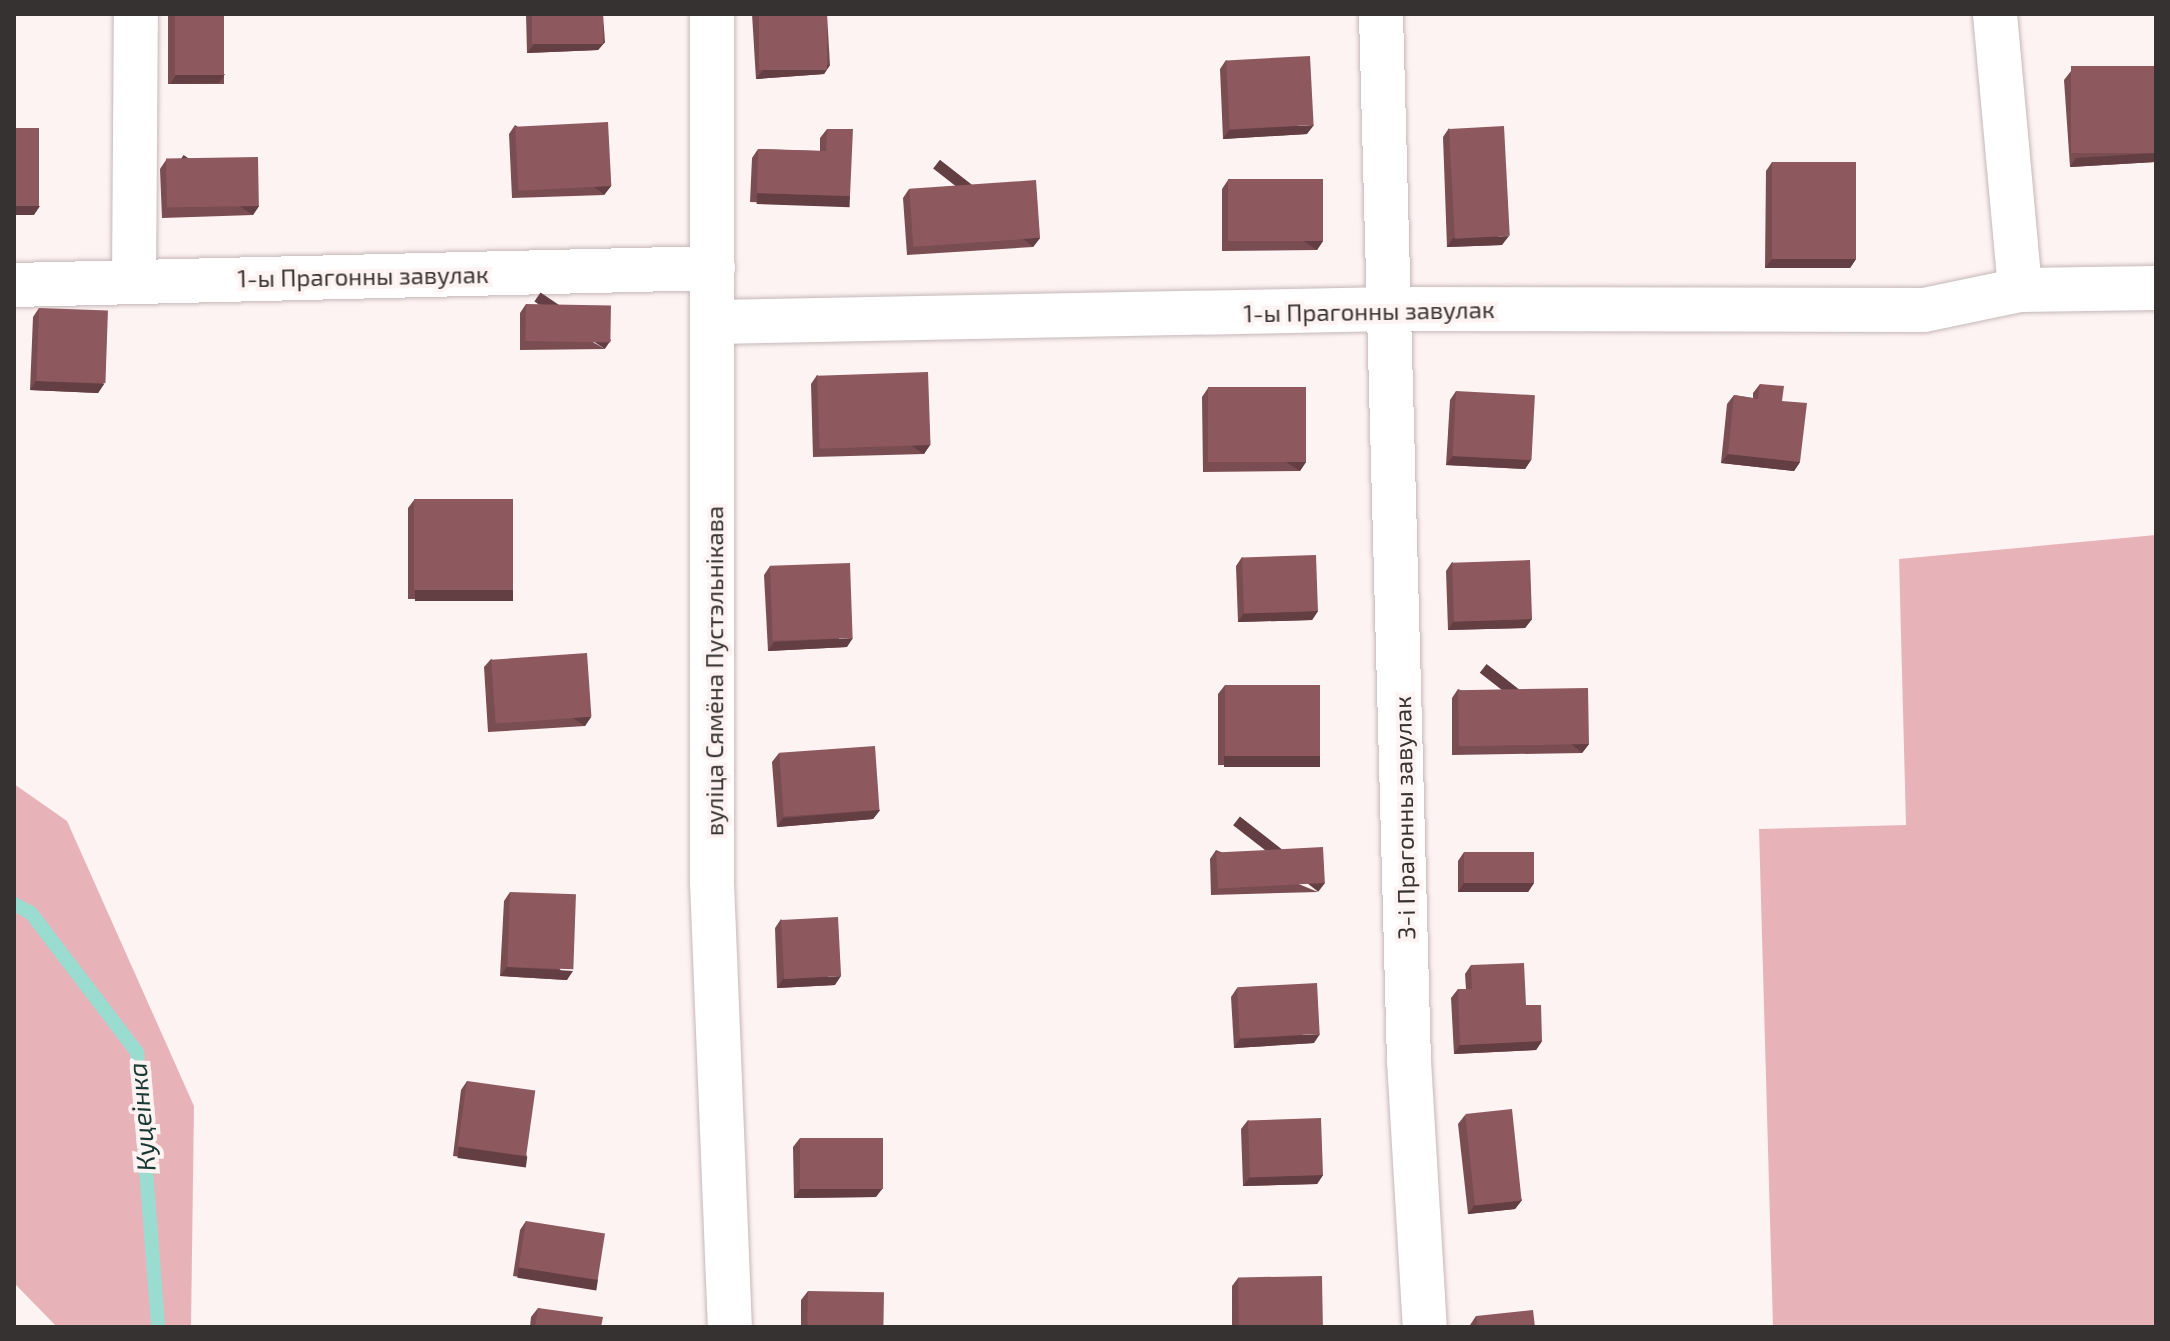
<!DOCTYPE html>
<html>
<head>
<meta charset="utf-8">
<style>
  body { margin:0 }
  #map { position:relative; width:2170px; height:1341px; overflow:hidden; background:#fef3f3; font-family:"Exo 2",sans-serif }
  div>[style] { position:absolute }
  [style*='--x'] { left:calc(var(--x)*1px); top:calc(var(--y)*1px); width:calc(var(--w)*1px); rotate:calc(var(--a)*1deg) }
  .green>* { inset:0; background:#e8b3b8 }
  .stream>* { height:14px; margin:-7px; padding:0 7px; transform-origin:7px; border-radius:7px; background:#9adcd0 }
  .roads { filter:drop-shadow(0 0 2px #c5b7b8) drop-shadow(0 0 2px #c5b7b8) }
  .minor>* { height:44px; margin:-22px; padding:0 22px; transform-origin:22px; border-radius:22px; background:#fff }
  .wall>* { inset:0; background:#794d52; transform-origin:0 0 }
  .shaded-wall>* { inset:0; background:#633e42; transform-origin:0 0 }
  .building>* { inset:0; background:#8d595f; transform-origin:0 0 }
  span { translate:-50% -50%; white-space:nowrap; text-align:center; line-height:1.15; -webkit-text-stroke:8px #fef3f3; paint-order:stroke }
  .street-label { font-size:24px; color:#373232 }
  .water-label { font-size:26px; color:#193934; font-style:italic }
  .frame { position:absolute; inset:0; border:16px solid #373232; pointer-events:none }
</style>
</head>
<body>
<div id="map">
  <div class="green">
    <i style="clip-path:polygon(2156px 535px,2156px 1327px,1773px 1327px,1759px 829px,1906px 825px,1899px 559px)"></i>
    <i style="clip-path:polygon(14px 784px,67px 821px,194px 1106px,191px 1327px,57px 1327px,14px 1283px)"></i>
  </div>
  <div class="stream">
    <i style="--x:14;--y:904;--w:19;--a:28"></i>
    <i style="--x:31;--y:913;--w:175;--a:52.7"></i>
    <i style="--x:137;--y:1052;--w:276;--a:85.6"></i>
  </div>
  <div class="roads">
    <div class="minor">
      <i style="--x:712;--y:14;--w:868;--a:90"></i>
      <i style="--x:712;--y:882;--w:445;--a:87.7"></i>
      <i style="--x:1381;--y:14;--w:1047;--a:88.47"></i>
      <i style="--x:1409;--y:1061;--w:266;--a:86.6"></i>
      <i style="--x:1995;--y:14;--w:277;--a:84.8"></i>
      <i style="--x:134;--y:281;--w:267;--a:-89.6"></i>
      <i style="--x:14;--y:285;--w:699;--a:-1.39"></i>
      <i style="--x:715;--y:322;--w:678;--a:-1.1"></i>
      <i style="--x:1393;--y:309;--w:531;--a:0.11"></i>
      <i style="--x:1924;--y:310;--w:98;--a:-11.8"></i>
      <i style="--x:2020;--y:290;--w:136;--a:-0.8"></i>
    </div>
  </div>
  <div class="wall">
    <i style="left:168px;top:14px;width:56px;height:70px"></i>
    <i style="clip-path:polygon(526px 14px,603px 14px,605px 42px,598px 50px,527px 53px)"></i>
    <i style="clip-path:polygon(752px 14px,827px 14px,830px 65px,824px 74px,756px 79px)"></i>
    <i style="clip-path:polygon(1226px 60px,1307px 134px,1223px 139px,1220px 69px)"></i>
    <i style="clip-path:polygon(2071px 71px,2156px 74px,2156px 160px,2155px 162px,2070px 167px,2064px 80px)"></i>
    <i style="clip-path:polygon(515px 125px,611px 186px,604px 195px,512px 198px,509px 134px)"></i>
    <i style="clip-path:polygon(1449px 128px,1502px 245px,1447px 247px,1443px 137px)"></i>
    <i style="clip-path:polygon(827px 129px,850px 196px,844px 205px,750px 202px,752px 158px,758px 149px,820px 151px,820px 138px)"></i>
    <i style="clip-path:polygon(166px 160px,259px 206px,253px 215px,162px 218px,160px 169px)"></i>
    <i style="clip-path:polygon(1772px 162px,1856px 259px,1850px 268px,1765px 268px,1766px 171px)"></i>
    <i style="clip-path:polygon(1228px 180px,1323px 241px,1317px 250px,1222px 251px,1222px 189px)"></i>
    <i style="clip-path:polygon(909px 189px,1040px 238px,1033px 247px,907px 255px,903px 198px)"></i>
    <i style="clip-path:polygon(526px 304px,605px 349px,520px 350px,520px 313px)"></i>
    <i style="clip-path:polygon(39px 308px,104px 384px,98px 393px,30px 390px,33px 317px)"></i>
    <i style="clip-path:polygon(817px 375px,930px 445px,924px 454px,813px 457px,811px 384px)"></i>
    <i style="clip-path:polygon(1760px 384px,1782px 401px,1800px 462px,1794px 471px,1721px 463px,1727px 404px,1734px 395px,1753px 398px,1753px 393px)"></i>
    <i style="clip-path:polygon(1208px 388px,1306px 462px,1300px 471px,1203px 472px,1202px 397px)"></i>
    <i style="clip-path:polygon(1456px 391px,1531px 460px,1525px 469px,1446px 465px,1450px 400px)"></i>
    <i style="clip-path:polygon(414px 500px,513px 590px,507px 599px,408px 599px,408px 508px)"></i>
    <i style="clip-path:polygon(1242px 557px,1318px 611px,1312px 620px,1238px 622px,1236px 566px)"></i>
    <i style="clip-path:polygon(1452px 562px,1532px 619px,1525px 628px,1448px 630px,1446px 571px)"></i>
    <i style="clip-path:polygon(770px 566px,847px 647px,768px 651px,764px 575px)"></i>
    <i style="clip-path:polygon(491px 659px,591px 717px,585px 726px,488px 732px,484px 667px)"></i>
    <i style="clip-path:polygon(1225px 685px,1320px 756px,1314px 765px,1218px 765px,1218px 694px)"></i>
    <i style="clip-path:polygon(1458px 689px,1589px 744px,1582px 753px,1452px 755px,1452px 698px)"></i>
    <i style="clip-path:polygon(779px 753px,880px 810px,873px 819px,777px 827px,772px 762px)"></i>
    <i style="clip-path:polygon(1216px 850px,1318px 892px,1211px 895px,1210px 859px)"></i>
    <i style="clip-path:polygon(1464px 852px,1534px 883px,1528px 892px,1458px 892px,1458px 861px)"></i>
    <i style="clip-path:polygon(510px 892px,567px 980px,500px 976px,504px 901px)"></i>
    <i style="clip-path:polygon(781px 919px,835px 985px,777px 988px,775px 928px)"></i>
    <i style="clip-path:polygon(1471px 965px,1526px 1005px,1542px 1041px,1536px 1050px,1454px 1054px,1451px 998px,1458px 989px,1466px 989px,1465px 974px)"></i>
    <i style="clip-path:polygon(1237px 988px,1314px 1043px,1234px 1048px,1231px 997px)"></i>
    <i style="clip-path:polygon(467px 1081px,527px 1156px,521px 1165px,453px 1156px,461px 1090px)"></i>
    <i style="clip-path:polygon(1465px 1115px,1522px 1200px,1515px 1209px,1468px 1214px,1458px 1124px)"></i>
    <i style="clip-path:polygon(1248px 1120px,1323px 1175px,1317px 1184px,1243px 1186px,1241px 1129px)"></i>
    <i style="clip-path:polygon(800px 1138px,876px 1197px,794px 1198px,793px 1147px)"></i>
    <i style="clip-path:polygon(526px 1221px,598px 1279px,592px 1288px,513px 1276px,520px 1230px)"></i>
    <i style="clip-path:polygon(1238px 1278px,1323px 1327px,1232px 1327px,1232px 1286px)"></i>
    <i style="clip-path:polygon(808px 1291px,884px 1327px,801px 1327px,801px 1300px)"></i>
    <i style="clip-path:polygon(538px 1308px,601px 1327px,530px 1327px,531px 1317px)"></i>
    <i style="clip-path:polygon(1476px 1316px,1535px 1327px,1470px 1327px,1470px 1325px)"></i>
  </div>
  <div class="shaded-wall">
    <i style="clip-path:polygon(605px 42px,598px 50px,527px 53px,534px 44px)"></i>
    <i style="clip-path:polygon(830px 65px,824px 74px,756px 79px,763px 70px)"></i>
    <i style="clip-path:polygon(225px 74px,219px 83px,170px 84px,176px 75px)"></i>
    <i style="clip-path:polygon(1314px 125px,1307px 134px,1223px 139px,1229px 130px)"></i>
    <i style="clip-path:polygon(2156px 153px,2156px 160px,2155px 162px,2070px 167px,2076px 158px)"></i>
    <i style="left:611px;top:186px;width:11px;height:93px;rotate:128deg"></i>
    <i style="left:757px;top:193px;width:93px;height:11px;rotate:2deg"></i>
    <i style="clip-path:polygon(14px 206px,40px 206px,34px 215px,14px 215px)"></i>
    <i style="left:259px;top:206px;width:11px;height:91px;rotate:124deg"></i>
    <i style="clip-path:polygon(1509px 236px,1502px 245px,1447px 247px,1453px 238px)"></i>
    <i style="left:1040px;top:238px;width:11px;height:127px;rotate:128deg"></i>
    <i style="left:1323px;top:241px;width:11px;height:95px;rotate:124deg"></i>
    <i style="clip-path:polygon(1772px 259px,1856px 259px,1850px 268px,1765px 268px)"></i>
    <i style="left:611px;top:340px;width:11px;height:85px;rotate:124deg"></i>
    <i style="clip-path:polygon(36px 381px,104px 384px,98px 393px,30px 390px)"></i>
    <i style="left:930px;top:445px;width:11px;height:111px;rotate:124deg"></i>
    <i style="clip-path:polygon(1728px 454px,1800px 462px,1794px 471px,1721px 463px)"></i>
    <i style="clip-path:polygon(1453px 456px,1531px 460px,1525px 469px,1446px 465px)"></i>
    <i style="left:1306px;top:462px;width:11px;height:97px;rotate:124deg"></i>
    <i style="left:415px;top:590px;width:98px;height:11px"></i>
    <i style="clip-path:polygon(1318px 611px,1312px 620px,1238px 622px,1244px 613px)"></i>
    <i style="clip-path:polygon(1532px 619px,1525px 628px,1448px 630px,1454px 621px)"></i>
    <i style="clip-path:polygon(853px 638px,847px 647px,768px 651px,774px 642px)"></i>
    <i style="left:591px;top:717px;width:11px;height:97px;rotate:124deg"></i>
    <i style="left:1589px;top:744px;width:11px;height:130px;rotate:128deg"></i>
    <i style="left:1224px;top:756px;width:96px;height:11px"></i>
    <i style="clip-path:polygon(880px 810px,873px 819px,777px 827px,783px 818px)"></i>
    <i style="left:1325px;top:883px;width:11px;height:108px;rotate:128deg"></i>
    <i style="clip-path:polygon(1464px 883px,1534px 883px,1528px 892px,1458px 892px)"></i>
    <i style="clip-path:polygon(507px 967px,573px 971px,567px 980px,500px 976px)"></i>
    <i style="clip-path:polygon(841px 976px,835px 985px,777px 988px,783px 979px)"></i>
    <i style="clip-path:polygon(1320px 1034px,1314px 1043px,1234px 1048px,1240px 1039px)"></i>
    <i style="clip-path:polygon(1542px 1041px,1536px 1050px,1454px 1054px,1460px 1045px)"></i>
    <i style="left:459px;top:1147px;width:69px;height:11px;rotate:8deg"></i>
    <i style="clip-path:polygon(1323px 1175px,1317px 1184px,1243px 1186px,1250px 1177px)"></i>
    <i style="clip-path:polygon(883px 1188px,876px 1197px,794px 1198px,800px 1189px)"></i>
    <i style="clip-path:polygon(1522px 1200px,1515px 1209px,1468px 1214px,1475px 1205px)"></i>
    <i style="left:519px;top:1267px;width:80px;height:11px;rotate:9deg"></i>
  </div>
  <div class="building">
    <i style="left:175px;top:14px;width:49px;height:61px"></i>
    <i style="left:532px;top:14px;width:71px;height:30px"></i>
    <i style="left:759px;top:14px;width:68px;height:56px"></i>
    <i style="left:1310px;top:56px;width:69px;height:84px;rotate:87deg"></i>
    <i style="left:2156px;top:66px;width:87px;height:85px;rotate:90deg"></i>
    <i style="left:608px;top:122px;width:64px;height:93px;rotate:87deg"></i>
    <i style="left:1504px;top:126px;width:110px;height:55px;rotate:87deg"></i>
    <i style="left:14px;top:128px;width:25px;height:78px"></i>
    <i style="clip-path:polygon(827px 129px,853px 129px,850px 196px,757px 193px,758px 149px,826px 151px)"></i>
    <i style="left:258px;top:157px;width:49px;height:92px;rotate:89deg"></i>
    <i style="left:1772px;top:162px;width:84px;height:97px"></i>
    <i style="left:1323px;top:179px;width:62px;height:95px;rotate:90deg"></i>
    <i style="left:1036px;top:180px;width:58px;height:127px;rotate:86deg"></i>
    <i style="left:526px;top:304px;width:85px;height:37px;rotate:1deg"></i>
    <i style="left:39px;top:308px;width:69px;height:73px;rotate:2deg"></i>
    <i style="left:928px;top:372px;width:73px;height:111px;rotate:88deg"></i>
    <i style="clip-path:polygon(1760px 384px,1784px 386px,1782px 401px,1807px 403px,1800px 462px,1728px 454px,1734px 395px,1758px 399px)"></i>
    <i style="left:1306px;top:387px;width:75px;height:98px;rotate:90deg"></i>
    <i style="left:1456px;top:391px;width:79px;height:65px;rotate:3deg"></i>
    <i style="left:513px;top:499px;width:91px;height:99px;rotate:90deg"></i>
    <i style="left:1316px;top:555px;width:56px;height:74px;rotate:88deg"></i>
    <i style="left:1530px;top:560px;width:59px;height:78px;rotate:88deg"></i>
    <i style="left:850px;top:563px;width:75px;height:80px;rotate:88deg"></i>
    <i style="left:587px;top:653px;width:64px;height:96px;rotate:86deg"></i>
    <i style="left:1225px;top:685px;width:95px;height:71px"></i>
    <i style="left:1588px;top:688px;width:56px;height:130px;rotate:89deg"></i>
    <i style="left:875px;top:746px;width:64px;height:96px;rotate:86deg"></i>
    <i style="left:1323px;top:847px;width:36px;height:107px;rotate:87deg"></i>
    <i style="left:1464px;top:852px;width:70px;height:31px"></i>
    <i style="left:510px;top:892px;width:66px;height:75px;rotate:2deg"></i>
    <i style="left:838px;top:917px;width:59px;height:57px;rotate:87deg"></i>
    <i style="clip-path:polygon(1524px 963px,1526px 1005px,1541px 1005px,1542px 1041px,1460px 1045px,1458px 989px,1472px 989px,1471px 965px)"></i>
    <i style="left:1317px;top:983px;width:51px;height:80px;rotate:87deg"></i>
    <i style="left:467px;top:1081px;width:69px;height:66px;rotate:8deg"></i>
    <i style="left:1512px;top:1109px;width:92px;height:47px;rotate:84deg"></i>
    <i style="left:1321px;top:1118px;width:57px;height:73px;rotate:88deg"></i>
    <i style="left:800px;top:1138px;width:83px;height:51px"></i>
    <i style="left:526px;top:1221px;width:80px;height:47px;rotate:9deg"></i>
    <i style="left:1322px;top:1276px;width:51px;height:84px;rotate:89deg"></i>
    <i style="left:808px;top:1291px;width:76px;height:36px;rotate:1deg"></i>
    <i style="clip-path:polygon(538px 1308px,603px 1317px,601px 1327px,535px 1327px)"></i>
    <i style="clip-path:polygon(1533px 1310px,1535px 1327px,1478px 1327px,1476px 1316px)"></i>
  </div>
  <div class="street-label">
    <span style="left:363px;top:276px;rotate:-1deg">1-ы Прагонны завулак</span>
    <span style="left:1369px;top:311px;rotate:-1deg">1-ы Прагонны завулак</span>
    <span style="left:714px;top:671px;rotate:-90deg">вуліца Сямёна Пустэльнікава</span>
    <span style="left:1404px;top:818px;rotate:-91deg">3-і Прагонны завулак</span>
  </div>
  <div class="water-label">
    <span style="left:141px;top:1117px;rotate:-95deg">Куцеінка</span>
  </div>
  <div class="frame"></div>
</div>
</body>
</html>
